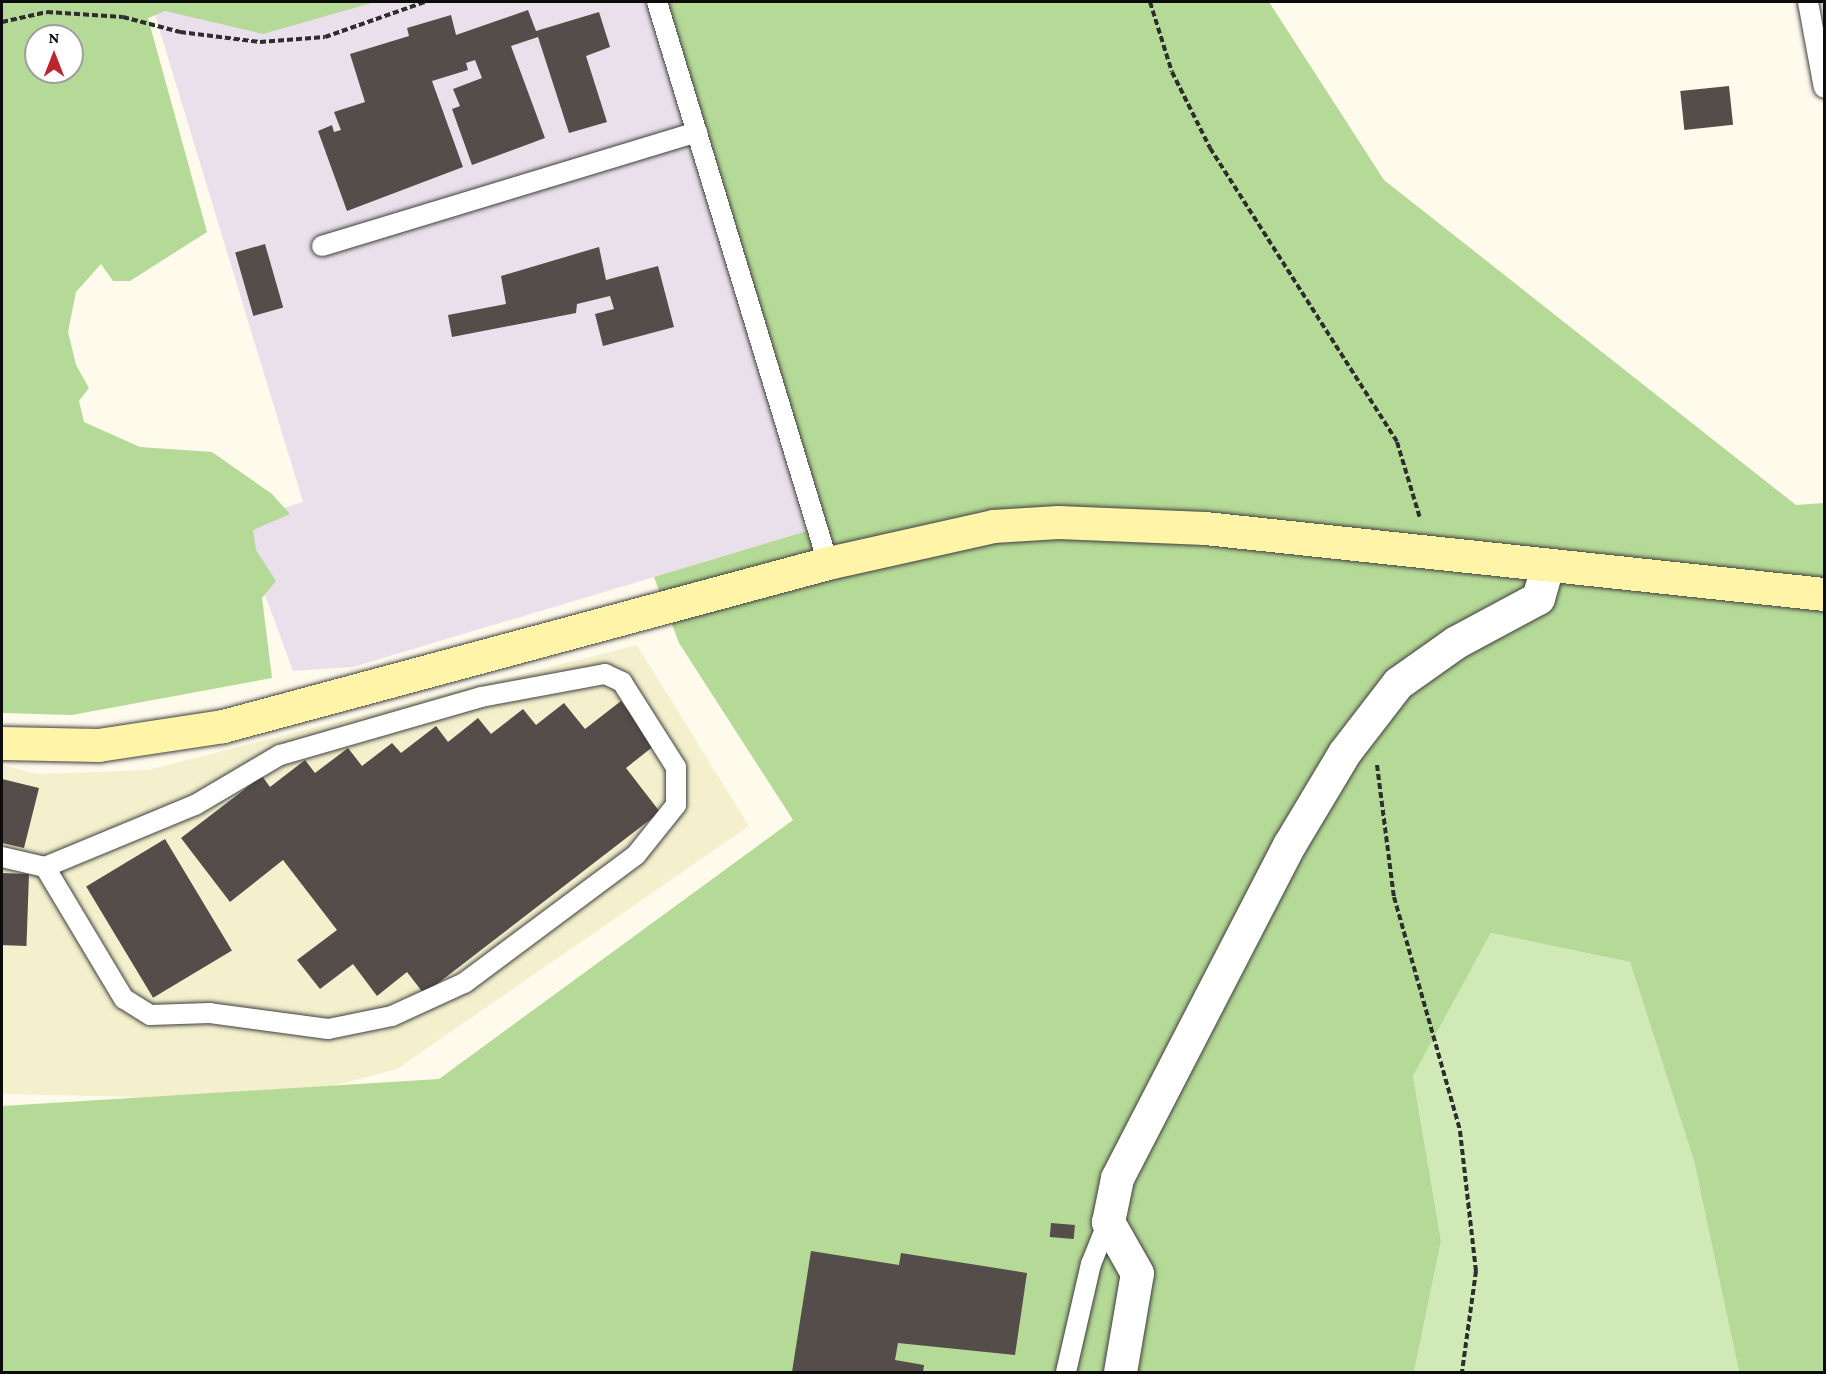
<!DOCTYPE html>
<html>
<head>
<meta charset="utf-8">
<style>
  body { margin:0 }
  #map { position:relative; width:1826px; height:1374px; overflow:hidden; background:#fffbec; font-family:"Crimson Pro",serif }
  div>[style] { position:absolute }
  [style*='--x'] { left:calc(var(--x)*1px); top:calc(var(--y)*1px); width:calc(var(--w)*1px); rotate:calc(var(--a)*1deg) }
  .industrial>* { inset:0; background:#eae0eb }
  .farmland>* { inset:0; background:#f4f0cd }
  .green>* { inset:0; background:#d1e9b6 }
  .forest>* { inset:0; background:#b5d996 }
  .building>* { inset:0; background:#554d49; transform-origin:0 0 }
  .path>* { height:4px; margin-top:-2px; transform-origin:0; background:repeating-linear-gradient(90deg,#2e2e2e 0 6px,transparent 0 9px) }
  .roads { filter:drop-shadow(0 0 2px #3f3f3f) drop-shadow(0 0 2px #3f3f3f) }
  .lane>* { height:20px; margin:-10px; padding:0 10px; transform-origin:10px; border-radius:10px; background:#fff }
  .street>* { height:33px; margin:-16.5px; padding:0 16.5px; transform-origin:16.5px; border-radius:16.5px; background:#fff }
  .secondary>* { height:33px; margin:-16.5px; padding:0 16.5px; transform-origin:16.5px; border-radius:16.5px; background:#fff4a7 }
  span { translate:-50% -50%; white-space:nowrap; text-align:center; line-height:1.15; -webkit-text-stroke:6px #fff; paint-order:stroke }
  .frame { position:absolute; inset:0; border:3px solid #0c0c0c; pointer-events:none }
  .north { position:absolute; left:24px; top:24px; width:60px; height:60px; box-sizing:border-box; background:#fff; border:2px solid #9e9e9e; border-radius:50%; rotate:0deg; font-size:16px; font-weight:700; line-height:24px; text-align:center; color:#0c0c0c }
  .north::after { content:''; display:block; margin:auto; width:21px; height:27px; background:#bb252e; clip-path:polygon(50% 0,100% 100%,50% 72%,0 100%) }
</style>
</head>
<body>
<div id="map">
  <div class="industrial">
    <i style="clip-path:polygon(151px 2px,657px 2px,818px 528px,353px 667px,293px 671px,238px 522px,303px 502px)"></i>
  </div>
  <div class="farmland">
    <i style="clip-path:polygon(637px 645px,749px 826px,397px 1069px,279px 1100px,2px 1094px,2px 765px,38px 774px,148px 770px)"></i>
  </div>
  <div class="green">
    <i style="clip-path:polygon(1491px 933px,1630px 962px,1694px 1161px,1739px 1372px,1414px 1372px,1441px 1241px,1413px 1076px)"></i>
  </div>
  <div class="forest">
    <i style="clip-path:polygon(evenodd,2px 2px,375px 2px,263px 34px,165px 11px,148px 18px,207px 232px,130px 281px,113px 281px,101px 264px,76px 292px,68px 332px,76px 365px,89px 388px,79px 401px,84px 422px,140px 447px,212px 452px,272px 494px,290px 514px,253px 530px,256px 550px,276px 581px,262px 598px,272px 678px,72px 715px,2px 713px,2px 2px,36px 36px,72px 36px,72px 72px,36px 72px,36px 36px)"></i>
    <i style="clip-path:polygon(657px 2px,1269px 2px,1384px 180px,1796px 505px,1824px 503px,1824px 1372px,1739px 1372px,1694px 1161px,1630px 962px,1491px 933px,1413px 1076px,1441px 1241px,1414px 1372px,2px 1372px,2px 1106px,439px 1079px,793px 820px,679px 643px,654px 577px,817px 528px)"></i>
  </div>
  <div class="building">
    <i style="clip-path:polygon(528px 10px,536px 31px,599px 12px,610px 47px,586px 56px,607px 122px,569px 133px,538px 37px,511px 46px,545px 138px,472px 165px,452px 109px,460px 106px,453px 89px,482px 78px,475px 60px,466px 63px,468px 70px,432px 81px,463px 167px,347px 211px,318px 131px,332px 125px,334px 132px,341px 130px,334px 112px,365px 102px,350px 54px,409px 36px,407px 28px,451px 15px,456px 35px)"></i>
    <i style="left:1729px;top:86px;width:39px;height:49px;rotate:84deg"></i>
    <i style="left:265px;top:244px;width:66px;height:31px;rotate:74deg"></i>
    <i style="clip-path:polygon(599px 247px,606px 280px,658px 266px,674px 327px,603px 346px,595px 314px,614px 309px,610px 296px,577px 304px,576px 313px,452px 337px,448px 315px,506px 304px,501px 276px)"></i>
    <i style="clip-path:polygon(621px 701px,655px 745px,626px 768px,660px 812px,424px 994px,407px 972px,377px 996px,353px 964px,320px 989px,297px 960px,337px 930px,283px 860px,230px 902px,181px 838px,262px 776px,270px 787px,305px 760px,315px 773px,348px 748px,362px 766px,392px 743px,401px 753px,436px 726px,448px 742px,478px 718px,491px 734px,523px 709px,536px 725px,564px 703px,585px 729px)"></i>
    <i style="clip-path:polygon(2px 779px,39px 788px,24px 848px,2px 843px)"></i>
    <i style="left:165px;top:839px;width:130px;height:92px;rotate:59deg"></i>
    <i style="left:2px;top:873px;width:27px;height:72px;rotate:2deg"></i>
    <i style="left:1051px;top:1223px;width:24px;height:14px;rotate:5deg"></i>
    <i style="clip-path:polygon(811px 1251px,899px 1265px,901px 1253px,1027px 1273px,1015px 1355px,898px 1343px,895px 1360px,924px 1365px,923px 1372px,792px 1372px)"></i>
  </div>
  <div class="path">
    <i style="--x:1150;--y:2;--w:73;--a:72.6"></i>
    <i style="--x:1172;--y:72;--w:85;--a:63.4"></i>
    <i style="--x:1210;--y:148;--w:348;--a:57.5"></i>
    <i style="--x:1397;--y:442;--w:79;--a:73.2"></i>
    <i style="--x:2;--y:22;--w:46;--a:-12.5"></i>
    <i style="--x:47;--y:12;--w:76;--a:3.8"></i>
    <i style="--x:123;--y:17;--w:59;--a:14.7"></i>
    <i style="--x:180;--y:32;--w:81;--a:7.1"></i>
    <i style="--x:260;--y:42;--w:65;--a:-4.4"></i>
    <i style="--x:325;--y:37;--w:106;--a:-19.3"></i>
    <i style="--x:1377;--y:765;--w:133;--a:82.7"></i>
    <i style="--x:1394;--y:897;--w:243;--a:74.2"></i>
    <i style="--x:1460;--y:1131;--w:141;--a:83.5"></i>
    <i style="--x:1476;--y:1271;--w:102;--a:97.9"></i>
  </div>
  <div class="roads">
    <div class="lane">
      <i style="--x:657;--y:2;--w:586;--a:73.05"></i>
      <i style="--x:1808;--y:2;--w:87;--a:79.5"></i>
      <i style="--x:322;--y:246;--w:392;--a:-16.9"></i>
      <i style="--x:2;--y:857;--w:44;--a:13.1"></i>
      <i style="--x:45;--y:867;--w:162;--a:-22.5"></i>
      <i style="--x:195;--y:805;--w:99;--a:-30.5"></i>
      <i style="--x:280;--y:755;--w:209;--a:-16.1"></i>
      <i style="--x:481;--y:697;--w:126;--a:-10.5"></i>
      <i style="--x:605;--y:674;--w:19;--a:25"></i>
      <i style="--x:622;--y:682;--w:101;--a:57.6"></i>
      <i style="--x:676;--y:767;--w:38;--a:90"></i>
      <i style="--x:676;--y:805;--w:64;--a:128.7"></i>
      <i style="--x:636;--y:855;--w:214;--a:143.3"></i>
      <i style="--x:464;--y:983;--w:79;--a:155.4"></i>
      <i style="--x:392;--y:1016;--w:65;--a:168.5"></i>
      <i style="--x:328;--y:1029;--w:119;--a:-172.3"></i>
      <i style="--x:210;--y:1013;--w:60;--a:178.1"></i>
      <i style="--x:150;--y:1015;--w:31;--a:-148"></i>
      <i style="--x:124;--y:999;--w:154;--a:-120.9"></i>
      <i style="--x:1066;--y:1372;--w:111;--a:-77"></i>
      <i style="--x:1091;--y:1264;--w:45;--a:-68"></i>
    </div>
    <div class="street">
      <i style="--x:1120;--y:1372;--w:100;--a:-80.3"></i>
      <i style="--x:1137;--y:1273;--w:59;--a:-119.6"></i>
      <i style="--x:1108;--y:1222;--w:45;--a:-78.4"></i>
      <i style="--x:1117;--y:1178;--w:375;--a:-62.7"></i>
      <i style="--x:1289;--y:845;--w:107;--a:-59.1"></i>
      <i style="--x:1344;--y:753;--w:88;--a:-52.4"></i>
      <i style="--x:1398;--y:683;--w:71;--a:-35.3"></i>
      <i style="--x:1456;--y:642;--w:93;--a:-28.2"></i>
      <i style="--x:1538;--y:598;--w:32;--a:-74"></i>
    </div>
    <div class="secondary">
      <i style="--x:2;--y:743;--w:96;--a:1.2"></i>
      <i style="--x:98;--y:745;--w:126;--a:-8.6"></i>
      <i style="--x:223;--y:726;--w:627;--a:-15.08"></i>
      <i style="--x:828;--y:563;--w:169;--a:-12.6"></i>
      <i style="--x:993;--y:526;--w:65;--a:-3.5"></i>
      <i style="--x:1058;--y:522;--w:147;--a:2.3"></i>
      <i style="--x:1205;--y:528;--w:623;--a:6.09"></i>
    </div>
  </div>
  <div class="frame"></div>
  <div class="north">N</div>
</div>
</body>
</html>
